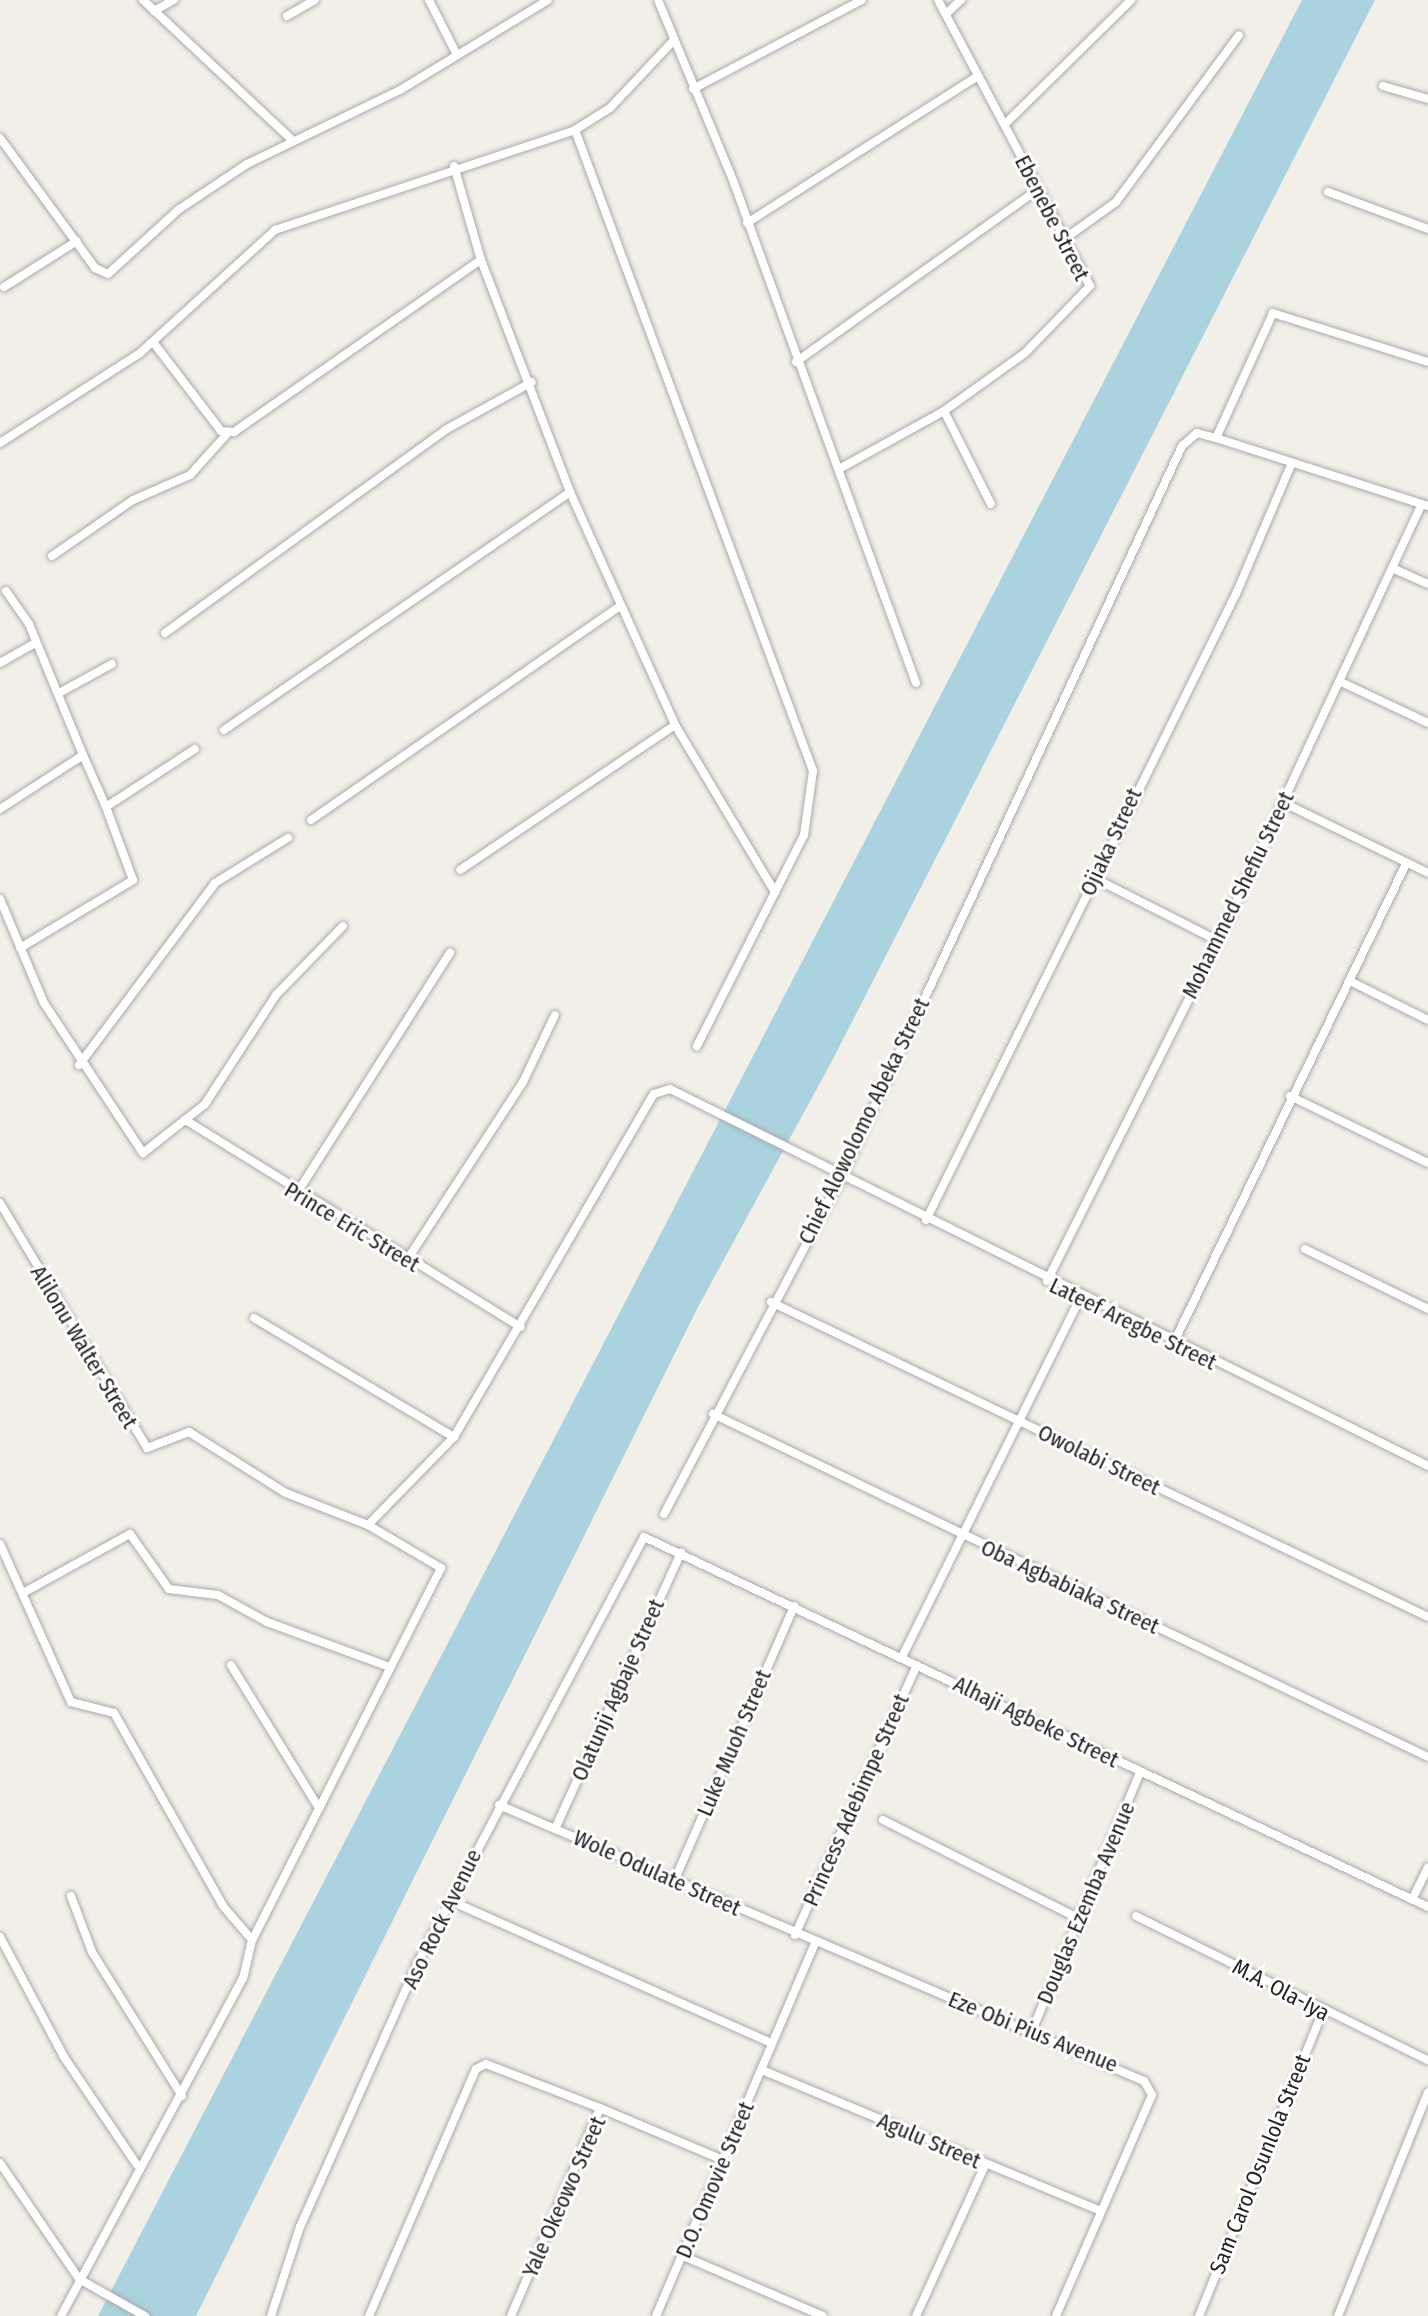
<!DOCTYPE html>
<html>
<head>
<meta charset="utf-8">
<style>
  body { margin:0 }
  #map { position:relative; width:1428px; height:2316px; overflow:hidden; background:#f2efe9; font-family:"Fira Sans Condensed",sans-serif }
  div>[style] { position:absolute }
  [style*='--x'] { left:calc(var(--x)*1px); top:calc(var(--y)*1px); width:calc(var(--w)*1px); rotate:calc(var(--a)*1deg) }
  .water>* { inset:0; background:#aad3df }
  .roads { filter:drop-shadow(0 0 2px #a9a9a9) drop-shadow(0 0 2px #a9a9a9) }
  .minor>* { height:8px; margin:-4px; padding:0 4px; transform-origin:4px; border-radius:4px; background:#fff }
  span { translate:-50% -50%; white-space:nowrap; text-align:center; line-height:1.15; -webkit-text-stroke:6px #fff; paint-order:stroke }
  .street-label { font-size:22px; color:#222 }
</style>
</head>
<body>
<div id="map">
  <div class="water">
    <i style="clip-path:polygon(1302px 0,1375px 0,833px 1059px,697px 1309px,196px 2316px,98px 2316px)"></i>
  </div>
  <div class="roads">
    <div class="minor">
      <i style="--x:143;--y:0;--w:206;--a:43.2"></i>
      <i style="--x:429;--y:0;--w:57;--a:63"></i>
      <i style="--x:658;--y:0;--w:198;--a:67.4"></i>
      <i style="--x:734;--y:183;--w:532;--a:70"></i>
      <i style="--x:154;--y:11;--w:23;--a:-29"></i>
      <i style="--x:946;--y:14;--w:21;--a:-43"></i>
      <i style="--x:287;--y:16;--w:32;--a:-30"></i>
      <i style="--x:1383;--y:86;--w:47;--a:16.1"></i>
      <i style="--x:693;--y:89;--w:191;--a:-27.8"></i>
      <i style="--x:1005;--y:124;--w:177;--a:-44.5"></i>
      <i style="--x:575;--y:130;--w:684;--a:69.63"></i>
      <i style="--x:813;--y:771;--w:65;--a:98"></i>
      <i style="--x:804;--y:835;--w:237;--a:116.9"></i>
      <i style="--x:0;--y:138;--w:161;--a:53.8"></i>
      <i style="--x:95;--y:268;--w:14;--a:25"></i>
      <i style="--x:108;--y:274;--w:95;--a:-42.4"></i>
      <i style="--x:178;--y:210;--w:83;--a:-33.7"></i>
      <i style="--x:247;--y:164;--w:170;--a:-25.8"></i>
      <i style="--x:400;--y:90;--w:173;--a:-31.3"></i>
      <i style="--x:454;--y:166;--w:98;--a:74"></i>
      <i style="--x:481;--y:260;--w:248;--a:69"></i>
      <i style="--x:570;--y:492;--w:256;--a:65.7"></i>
      <i style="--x:675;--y:725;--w:259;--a:146"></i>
      <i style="--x:1328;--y:192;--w:107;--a:20.3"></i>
      <i style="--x:747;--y:223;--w:274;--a:-32.5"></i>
      <i style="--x:1063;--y:240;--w:65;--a:-35.6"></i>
      <i style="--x:1116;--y:202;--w:207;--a:-53.6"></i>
      <i style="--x:4;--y:287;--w:86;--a:-32.2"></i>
      <i style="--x:153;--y:342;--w:112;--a:52.6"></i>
      <i style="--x:221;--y:431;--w:13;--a:4"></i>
      <i style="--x:234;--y:432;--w:301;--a:-34.9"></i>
      <i style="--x:796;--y:362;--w:296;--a:-35.5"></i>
      <i style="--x:1428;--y:362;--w:163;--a:-162.5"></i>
      <i style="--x:1273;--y:313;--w:137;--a:114.5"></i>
      <i style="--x:1216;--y:438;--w:223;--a:17.8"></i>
      <i style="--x:944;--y:411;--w:104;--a:63.2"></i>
      <i style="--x:0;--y:443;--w:166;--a:-32.7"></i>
      <i style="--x:140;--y:353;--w:183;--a:-42.3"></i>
      <i style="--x:275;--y:230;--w:316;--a:-18.4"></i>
      <i style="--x:575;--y:130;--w:41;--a:-32.2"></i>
      <i style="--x:610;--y:108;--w:91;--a:-46.8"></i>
      <i style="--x:839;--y:469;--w:120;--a:-28.9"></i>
      <i style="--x:944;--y:411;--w:100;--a:-35.6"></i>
      <i style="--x:1025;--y:353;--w:93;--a:-45.9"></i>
      <i style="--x:1090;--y:286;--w:324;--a:-118"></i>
      <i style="--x:52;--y:556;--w:98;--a:-34.7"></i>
      <i style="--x:133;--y:500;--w:62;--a:-23.7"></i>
      <i style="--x:190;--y:475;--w:55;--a:-47.9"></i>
      <i style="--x:1392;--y:568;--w:39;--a:24"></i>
      <i style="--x:6;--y:591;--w:40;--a:55.1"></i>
      <i style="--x:29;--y:624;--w:142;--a:67.6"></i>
      <i style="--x:165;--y:633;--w:346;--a:-35.9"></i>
      <i style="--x:445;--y:430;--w:99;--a:-28.9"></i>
      <i style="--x:0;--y:663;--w:40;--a:-29.7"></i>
      <i style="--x:1341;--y:682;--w:96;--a:25.2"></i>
      <i style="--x:61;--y:692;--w:58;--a:-28.8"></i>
      <i style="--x:675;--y:725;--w:195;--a:59.1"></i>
      <i style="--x:224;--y:730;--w:420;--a:-34.5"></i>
      <i style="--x:1282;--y:802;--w:162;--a:25.9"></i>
      <i style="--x:0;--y:809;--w:99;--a:-33"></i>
      <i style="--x:83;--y:755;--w:57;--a:66.1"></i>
      <i style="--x:106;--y:807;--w:106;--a:-33.1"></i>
      <i style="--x:311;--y:820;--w:372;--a:-34.7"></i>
      <i style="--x:1094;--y:878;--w:139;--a:26.9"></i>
      <i style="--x:0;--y:899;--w:113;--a:67.1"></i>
      <i style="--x:44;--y:1003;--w:180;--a:56.6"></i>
      <i style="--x:143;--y:1153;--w:79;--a:-38.3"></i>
      <i style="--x:205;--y:1104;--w:130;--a:-56.9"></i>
      <i style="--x:276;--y:995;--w:96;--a:-45.8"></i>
      <i style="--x:20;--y:948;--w:132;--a:-31"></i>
      <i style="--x:133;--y:880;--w:78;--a:-110.3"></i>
      <i style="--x:1350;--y:981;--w:87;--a:26.6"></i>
      <i style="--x:79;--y:1065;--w:227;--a:-53.2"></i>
      <i style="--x:215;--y:883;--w:86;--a:-31.7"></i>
      <i style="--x:1290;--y:1096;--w:153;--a:25.9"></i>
      <i style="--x:187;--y:1121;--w:392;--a:31.7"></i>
      <i style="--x:297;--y:1193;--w:285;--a:-57.5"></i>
      <i style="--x:0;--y:1203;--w:286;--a:59"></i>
      <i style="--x:147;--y:1448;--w:45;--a:-20.9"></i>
      <i style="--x:189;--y:1432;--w:115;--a:32.2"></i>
      <i style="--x:286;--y:1493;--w:88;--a:21.3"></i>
      <i style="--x:368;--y:1525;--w:85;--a:30.5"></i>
      <i style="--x:441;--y:1568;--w:417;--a:116.9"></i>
      <i style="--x:252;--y:1940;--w:39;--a:103"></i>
      <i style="--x:243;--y:1978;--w:384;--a:118.3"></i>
      <i style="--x:926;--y:1220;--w:699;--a:-63.66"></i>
      <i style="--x:1236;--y:594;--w:142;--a:-66.9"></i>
      <i style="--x:1305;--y:1249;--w:137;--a:26"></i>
      <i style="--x:407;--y:1260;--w:212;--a:-56.9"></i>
      <i style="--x:523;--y:1082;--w:74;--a:-64.5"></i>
      <i style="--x:1047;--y:1281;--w:381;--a:-63.3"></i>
      <i style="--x:1218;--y:941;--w:482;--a:-65"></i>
      <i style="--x:771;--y:1302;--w:729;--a:25.62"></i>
      <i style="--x:254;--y:1318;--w:233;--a:30.8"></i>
      <i style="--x:1173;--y:1344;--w:531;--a:-64.11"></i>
      <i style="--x:713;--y:1414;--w:793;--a:25.63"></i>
      <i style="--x:664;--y:1514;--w:380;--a:-62.2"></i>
      <i style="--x:841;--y:1178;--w:808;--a:-65.02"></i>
      <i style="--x:1182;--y:446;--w:20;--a:-41"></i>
      <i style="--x:1197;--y:433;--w:20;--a:15"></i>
      <i style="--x:368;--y:1525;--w:123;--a:-45.7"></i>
      <i style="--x:454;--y:1437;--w:397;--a:-59.8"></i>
      <i style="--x:654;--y:1094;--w:17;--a:-17"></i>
      <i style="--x:670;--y:1089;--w:847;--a:26.44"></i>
      <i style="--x:0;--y:1544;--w:173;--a:65.8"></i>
      <i style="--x:71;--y:1702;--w:44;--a:14.3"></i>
      <i style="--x:114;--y:1713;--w:222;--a:60.5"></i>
      <i style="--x:223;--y:1906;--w:45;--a:49.5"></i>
      <i style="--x:23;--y:1593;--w:122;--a:-28.9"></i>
      <i style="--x:130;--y:1534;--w:67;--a:54.7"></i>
      <i style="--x:169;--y:1589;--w:49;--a:7"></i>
      <i style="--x:218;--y:1595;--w:56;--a:28.9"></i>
      <i style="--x:267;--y:1622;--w:131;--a:20.1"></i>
      <i style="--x:902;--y:1657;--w:401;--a:-63.6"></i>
      <i style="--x:231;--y:1665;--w:168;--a:58.4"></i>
      <i style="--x:499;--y:1805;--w:702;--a:23.17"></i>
      <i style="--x:1144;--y:2081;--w:16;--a:60"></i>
      <i style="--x:1152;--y:2095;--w:241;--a:113.5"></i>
      <i style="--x:883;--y:1820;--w:220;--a:26.7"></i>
      <i style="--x:555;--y:1829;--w:304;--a:-65.5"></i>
      <i style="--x:675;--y:1879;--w:298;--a:-66.4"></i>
      <i style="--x:71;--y:1896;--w:60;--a:69.4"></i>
      <i style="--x:92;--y:1952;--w:170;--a:58"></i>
      <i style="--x:1413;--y:1898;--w:34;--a:-64"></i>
      <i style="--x:451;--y:1901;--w:350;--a:23.9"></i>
      <i style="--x:1136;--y:1916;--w:326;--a:26.3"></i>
      <i style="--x:795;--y:1935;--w:296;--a:-65.7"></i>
      <i style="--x:0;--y:1937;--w:136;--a:61.9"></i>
      <i style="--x:64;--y:2057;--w:130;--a:55.9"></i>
      <i style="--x:1031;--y:2033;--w:283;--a:-67.3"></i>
      <i style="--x:762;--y:2070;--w:364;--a:22.6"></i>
      <i style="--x:0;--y:2163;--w:140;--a:55.7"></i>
      <i style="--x:79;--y:2279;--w:76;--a:29.3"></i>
      <i style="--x:683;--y:2256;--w:152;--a:23.2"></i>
      <i style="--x:271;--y:2316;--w:94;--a:-72"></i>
      <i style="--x:300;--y:2227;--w:290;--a:-66"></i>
      <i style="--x:418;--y:1962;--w:481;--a:-62"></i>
      <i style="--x:644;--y:1537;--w:867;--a:25.26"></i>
      <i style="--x:369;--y:2316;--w:269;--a:-66.6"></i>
      <i style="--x:476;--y:2069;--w:11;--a:-27"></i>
      <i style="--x:486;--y:2064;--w:122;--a:21.1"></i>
      <i style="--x:511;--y:2316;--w:226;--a:-66.8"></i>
      <i style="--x:600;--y:2108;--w:134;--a:22.9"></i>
      <i style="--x:656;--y:2316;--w:405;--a:-66.9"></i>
      <i style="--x:916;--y:2316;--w:166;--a:-65.4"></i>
      <i style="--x:1199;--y:2316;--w:327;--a:-67.9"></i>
      <i style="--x:1338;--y:2316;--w:241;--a:-68.1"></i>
    </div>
  </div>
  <div class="street-label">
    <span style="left:1052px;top:218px;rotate:63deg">Ebenebe Street</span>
    <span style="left:1111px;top:842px;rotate:-65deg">Ojiaka Street</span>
    <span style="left:1238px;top:895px;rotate:-64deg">Mohammed Shefiu Street</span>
    <span style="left:864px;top:1121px;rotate:-64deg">Chief Alowolomo Abeka Street</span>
    <span style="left:352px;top:1227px;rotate:31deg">Prince Eric Street</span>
    <span style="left:1133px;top:1324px;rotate:26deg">Lateef Aregbe Street</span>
    <span style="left:84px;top:1347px;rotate:59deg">Alilonu Walter Street</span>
    <span style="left:1099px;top:1460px;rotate:26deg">Owolabi Street</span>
    <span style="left:1070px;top:1587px;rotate:25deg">Oba Agbabiaka Street</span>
    <span style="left:618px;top:1690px;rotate:-66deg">Olatunji Agbaje Street</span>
    <span style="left:1036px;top:1722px;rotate:26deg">Alhaji Agbeke Street</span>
    <span style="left:734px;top:1743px;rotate:-67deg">Luke Muoh Street</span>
    <span style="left:856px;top:1800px;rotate:-66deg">Princess Adebimpe Street</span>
    <span style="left:657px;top:1873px;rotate:24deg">Wole Odulate Street</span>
    <span style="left:1086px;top:1903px;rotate:-67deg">Douglas Ezemba Avenue</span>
    <span style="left:442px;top:1919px;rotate:-64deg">Aso Rock Avenue</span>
    <span style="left:1281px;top:1990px;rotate:28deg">M.A. Ola-Iya</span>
    <span style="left:1033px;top:2032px;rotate:22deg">Eze Obi Pius Avenue</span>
    <span style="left:929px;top:2141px;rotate:23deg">Agulu Street</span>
    <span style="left:1260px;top:2164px;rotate:-68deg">Sam Carol Osunlola Street</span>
    <span style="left:715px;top:2180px;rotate:-67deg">D.O. Omovie Street</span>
    <span style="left:564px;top:2197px;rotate:-66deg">Yale Okeowo Street</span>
  </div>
</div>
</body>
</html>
